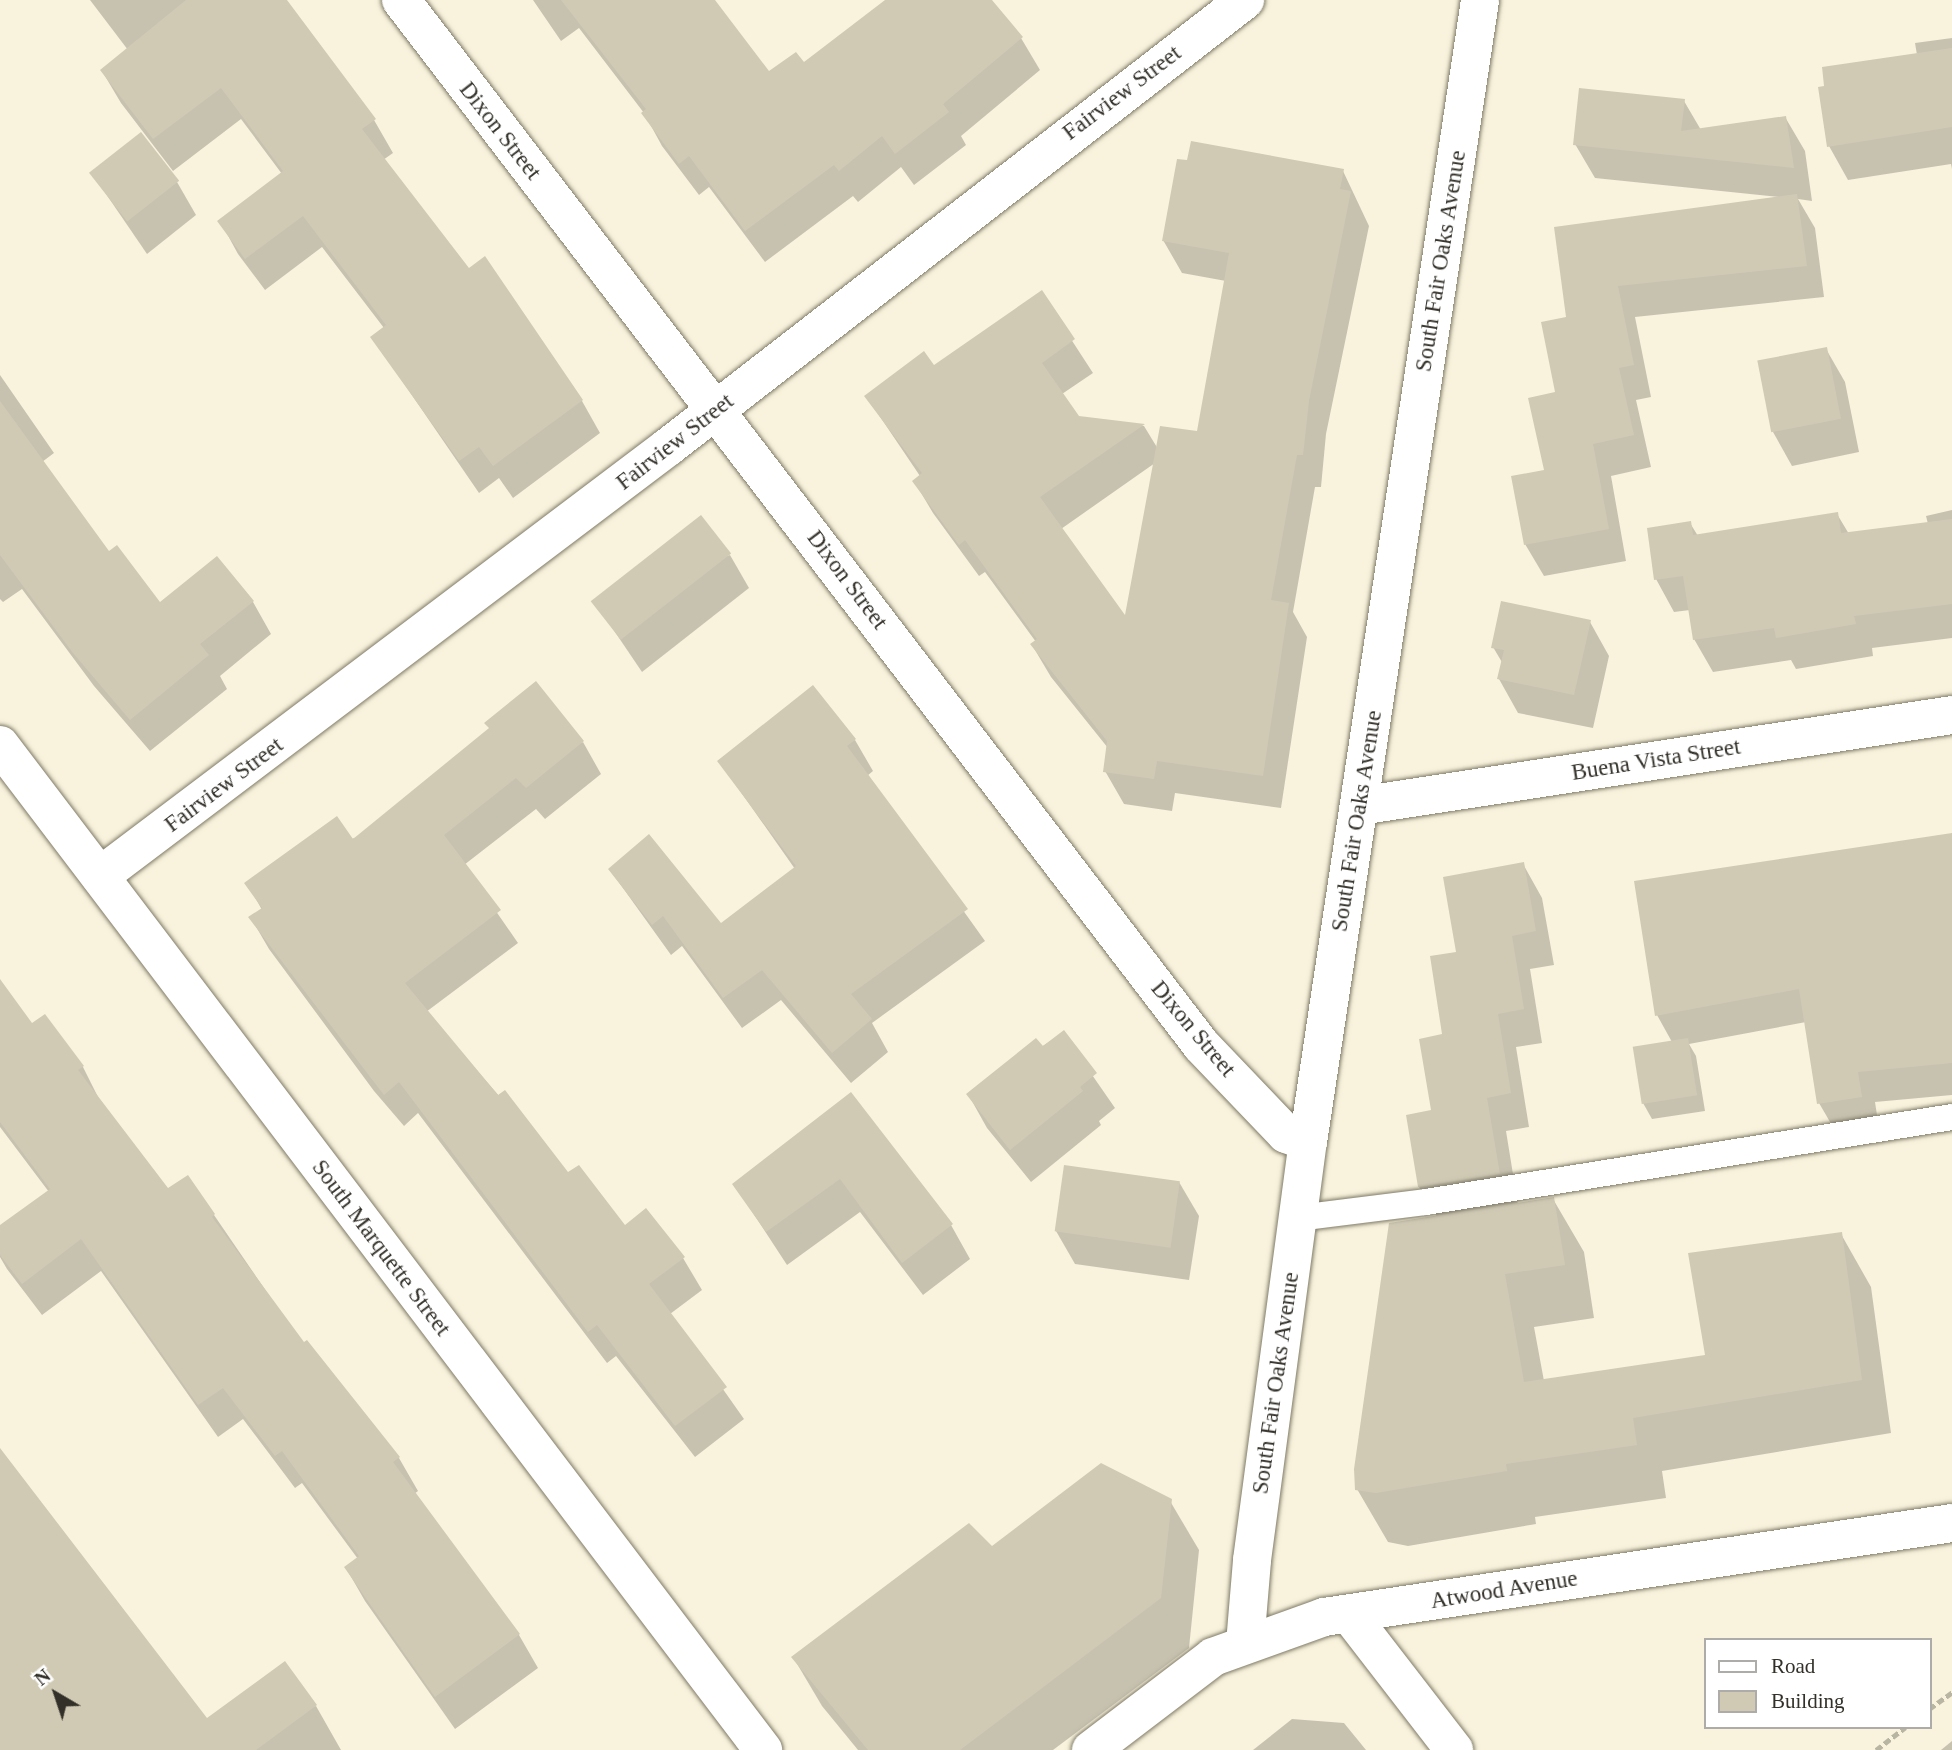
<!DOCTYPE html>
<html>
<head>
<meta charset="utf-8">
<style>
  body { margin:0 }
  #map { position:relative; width:1952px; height:1750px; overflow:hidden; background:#f9f3dd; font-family:"Times New Roman",serif }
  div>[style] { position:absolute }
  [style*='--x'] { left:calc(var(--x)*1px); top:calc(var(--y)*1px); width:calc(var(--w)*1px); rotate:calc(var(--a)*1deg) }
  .shadow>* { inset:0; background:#0003 }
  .building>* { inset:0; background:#d0cab5; transform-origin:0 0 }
  .path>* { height:4.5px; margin-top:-2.25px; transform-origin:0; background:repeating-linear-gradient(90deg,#b9b5a3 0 7px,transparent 0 10.5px) }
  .roads { filter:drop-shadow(0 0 2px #7f7a66) drop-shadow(0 0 2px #7f7a66) }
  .lane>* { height:26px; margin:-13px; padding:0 13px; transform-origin:13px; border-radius:13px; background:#fff }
  .street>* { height:38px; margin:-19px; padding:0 19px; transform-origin:19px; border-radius:19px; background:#fff }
  .secondary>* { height:38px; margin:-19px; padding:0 19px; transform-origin:19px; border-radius:19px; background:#fff }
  span { translate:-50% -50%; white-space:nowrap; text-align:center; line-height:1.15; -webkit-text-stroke:5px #fff; paint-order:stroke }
  .street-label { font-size:23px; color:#323028 }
  .legend { position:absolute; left:1704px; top:1638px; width:228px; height:91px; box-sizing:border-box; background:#fff; border:2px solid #adaca9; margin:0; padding:9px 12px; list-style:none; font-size:21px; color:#323028 }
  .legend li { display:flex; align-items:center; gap:14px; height:35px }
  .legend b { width:35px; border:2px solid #adaca9 }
  .north { position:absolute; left:21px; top:1659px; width:70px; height:70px; -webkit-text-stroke:5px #fff; paint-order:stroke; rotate:321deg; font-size:19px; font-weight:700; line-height:28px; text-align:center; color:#323028 }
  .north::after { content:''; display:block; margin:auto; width:24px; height:32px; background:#323028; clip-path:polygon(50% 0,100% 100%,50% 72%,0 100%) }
</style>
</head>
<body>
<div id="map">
  <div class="shadow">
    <i style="clip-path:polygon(90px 0,285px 0,374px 120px,393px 153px,383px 160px,468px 270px,582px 401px,600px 433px,513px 498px,499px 478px,479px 493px,372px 337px,384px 328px,322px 247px,265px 290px,238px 254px,220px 221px,282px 174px,241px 119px,173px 171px,121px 103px,102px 71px,128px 50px)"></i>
    <i style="clip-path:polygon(533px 0,713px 0,769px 74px,803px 65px,908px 0,990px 0,1021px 38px,1040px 70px,961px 136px,966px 145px,914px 185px,901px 167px,858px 202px,853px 196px,765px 262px,709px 187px,699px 195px,662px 146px,644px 113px,579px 28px,561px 41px)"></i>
    <i style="clip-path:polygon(1952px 38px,1952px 169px,1951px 164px,1848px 180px,1829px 146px,1917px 55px,1915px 43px)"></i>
    <i style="clip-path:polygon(1684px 101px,1701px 130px,1785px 117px,1805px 151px,1812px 201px,1798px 199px,1815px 228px,1824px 297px,1635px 317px,1651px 397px,1636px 400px,1651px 467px,1611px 476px,1626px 561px,1544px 576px,1525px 544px,1546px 472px,1568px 318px,1556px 228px,1779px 197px,1595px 178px,1575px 144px)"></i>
    <i style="clip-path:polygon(evenodd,1343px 171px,1369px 226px,1326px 434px,1321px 487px,1315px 487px,1293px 612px,1307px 637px,1281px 808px,1175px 793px,1172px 811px,1124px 804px,1105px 771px,1108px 748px,1051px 677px,1032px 645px,1036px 642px,985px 572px,979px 576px,933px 513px,914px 481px,920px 476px,866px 396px,934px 367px,1041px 293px,1093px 373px,1062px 394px,1078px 418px,1144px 426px,1158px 449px,1198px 433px,1226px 281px,1182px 273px,1163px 240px,1343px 171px,1155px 463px,1126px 619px,1061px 529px,1155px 463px)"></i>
    <i style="clip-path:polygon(91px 172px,177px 182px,196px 215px,147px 254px)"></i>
    <i style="clip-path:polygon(1826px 349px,1845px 382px,1859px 452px,1792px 466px,1773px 432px)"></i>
    <i style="clip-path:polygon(0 375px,54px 453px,42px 462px,109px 553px,159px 605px,253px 602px,271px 634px,220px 676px,227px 689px,150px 751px,94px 686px,22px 589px,3px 602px,0 599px)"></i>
    <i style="clip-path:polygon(1952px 510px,1952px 638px,1872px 648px,1873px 656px,1796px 669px,1791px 660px,1713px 672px,1694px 639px,1690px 610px,1674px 612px,1656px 579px,1690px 523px,1698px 536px,1837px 514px,1849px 534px,1928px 524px,1926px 516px)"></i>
    <i style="clip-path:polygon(730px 555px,749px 588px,642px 672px,594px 601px)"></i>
    <i style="clip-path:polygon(1590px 622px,1609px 656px,1593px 728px,1518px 713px,1499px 679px,1503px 664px,1493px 647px)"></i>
    <i style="clip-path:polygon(855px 740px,873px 771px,867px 776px,985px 941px,872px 1023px,888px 1052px,851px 1083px,781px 1000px,742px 1028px,682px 946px,671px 955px,610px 870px,720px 925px,795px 869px,719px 761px)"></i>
    <i style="clip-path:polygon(583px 742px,601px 774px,545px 819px,536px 809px,464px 865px,518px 943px,426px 1012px,568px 1175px,625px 1227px,683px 1258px,702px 1290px,670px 1314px,744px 1419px,695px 1457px,616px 1356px,607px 1363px,418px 1113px,404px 1126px,374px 1091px,269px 949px,251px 918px,262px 910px,247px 883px)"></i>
    <i style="clip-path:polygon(1952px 834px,1952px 1095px,1875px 1102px,1879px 1128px,1837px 1134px,1819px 1103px,1806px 1022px,1689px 1044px,1696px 1056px,1705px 1111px,1652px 1119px,1643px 1103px,1635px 1049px,1672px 1042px,1657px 1015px)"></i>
    <i style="clip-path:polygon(1523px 864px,1542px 898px,1554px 965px,1530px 969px,1542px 1043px,1516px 1047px,1529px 1127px,1506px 1131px,1518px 1205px,1553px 1199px,1584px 1252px,1594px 1318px,1534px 1327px,1544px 1381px,1707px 1357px,1841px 1234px,1871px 1287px,1891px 1433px,1662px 1471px,1666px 1498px,1535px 1517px,1536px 1524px,1408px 1546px,1388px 1542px,1357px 1489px,1437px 1217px,1419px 1187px,1458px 954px)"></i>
    <i style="clip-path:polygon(0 982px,31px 1026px,83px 1067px,100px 1101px,168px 1191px,214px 1215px,303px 1345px,307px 1342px,399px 1458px,418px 1491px,414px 1494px,519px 1635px,538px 1668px,455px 1729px,365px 1601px,346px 1568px,358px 1559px,302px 1483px,295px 1488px,243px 1419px,218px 1437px,101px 1271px,42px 1315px,7px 1269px,0 1257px,0 1227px,49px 1192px,0 1127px)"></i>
    <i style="clip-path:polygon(1063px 1033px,1115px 1108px,1099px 1121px,1101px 1125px,1031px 1182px,987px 1128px,968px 1094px)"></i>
    <i style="clip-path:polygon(851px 1095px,951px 1225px,970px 1259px,923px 1295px,860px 1212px,787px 1265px,734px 1184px)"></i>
    <i style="clip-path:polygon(1179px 1182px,1199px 1216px,1189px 1280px,1075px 1264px,1056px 1231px)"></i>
    <i style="clip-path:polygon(0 1451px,207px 1720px,316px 1706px,341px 1750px,0 1750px)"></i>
    <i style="clip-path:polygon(1170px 1501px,1199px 1550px,1189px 1648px,1053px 1750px,858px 1750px,822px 1706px,793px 1657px,992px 1549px)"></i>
    <i style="clip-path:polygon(1292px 1719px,1344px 1723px,1366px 1750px,1253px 1750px)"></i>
    <i style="clip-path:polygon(1952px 1741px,1952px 1750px,1941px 1750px)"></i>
  </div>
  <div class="building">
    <i style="clip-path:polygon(186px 0,287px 0,376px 119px,362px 129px,469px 268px,485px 256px,583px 400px,493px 466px,479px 447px,459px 461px,370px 337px,386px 325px,303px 216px,245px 259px,217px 221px,283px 171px,221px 88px,153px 139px,100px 70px)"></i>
    <i style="clip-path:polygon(561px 0,715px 0,769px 71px,796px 52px,804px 62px,885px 0,992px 0,1023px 37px,943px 104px,949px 112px,895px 154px,882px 136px,839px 171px,834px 165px,745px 231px,689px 156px,679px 164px,641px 113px,646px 109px)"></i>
    <i style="clip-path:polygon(1952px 48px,1952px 127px,1827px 147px,1818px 87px,1824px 86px,1822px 67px)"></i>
    <i style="clip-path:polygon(1579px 88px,1685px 99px,1681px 131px,1786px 116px,1794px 168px,1573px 145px)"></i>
    <i style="left:141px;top:132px;width:62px;height:66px;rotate:52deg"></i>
    <i style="clip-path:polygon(1191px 141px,1344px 169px,1340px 189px,1351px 191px,1309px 401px,1303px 455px,1297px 455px,1271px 600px,1289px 603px,1263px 776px,1157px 761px,1154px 779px,1103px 772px,1107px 741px,1030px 644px,1037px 639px,965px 540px,959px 545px,912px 481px,922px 473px,864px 396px,924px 351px,934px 365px,1042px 290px,1075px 339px,1042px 363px,1079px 416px,1145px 424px,1040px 497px,1125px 615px,1160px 426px,1197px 431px,1229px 253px,1162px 241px,1177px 159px,1187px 160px)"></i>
    <i style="clip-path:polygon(1797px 194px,1807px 266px,1618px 286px,1634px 365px,1619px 368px,1634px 435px,1593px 444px,1609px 529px,1524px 545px,1511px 476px,1544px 470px,1528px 398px,1555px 392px,1541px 322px,1566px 317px,1554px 227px)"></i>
    <i style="left:1827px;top:347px;width:73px;height:71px;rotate:79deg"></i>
    <i style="clip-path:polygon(0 401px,109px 551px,117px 545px,160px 602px,217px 556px,254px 601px,200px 644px,209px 655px,130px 720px,73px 653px,0 555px)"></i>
    <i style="clip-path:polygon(1838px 512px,1841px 533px,1952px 519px,1952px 604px,1854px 616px,1856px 624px,1776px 638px,1774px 628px,1693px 640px,1683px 576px,1654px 580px,1647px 528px,1691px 521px,1693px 535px)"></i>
    <i style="left:701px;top:515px;width:49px;height:140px;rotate:52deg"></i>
    <i style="clip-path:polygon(1501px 601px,1591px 620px,1574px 695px,1497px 679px,1504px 650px,1491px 648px)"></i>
    <i style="clip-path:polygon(536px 681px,584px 741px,526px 788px,516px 778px,444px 835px,501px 910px,405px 983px,498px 1095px,505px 1090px,568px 1172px,579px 1165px,625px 1225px,646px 1208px,685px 1257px,649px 1284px,727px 1387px,675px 1426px,597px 1325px,588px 1332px,399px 1082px,384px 1095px,248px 917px,262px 908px,244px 883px,337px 816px,353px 839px,489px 728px,484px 723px)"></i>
    <i style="clip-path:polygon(813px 685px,856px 739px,847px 746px,968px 909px,851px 994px,872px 1019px,832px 1053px,762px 970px,723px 998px,663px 916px,652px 925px,608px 869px,649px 834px,721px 923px,796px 866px,717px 761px)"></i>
    <i style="clip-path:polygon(1952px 833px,1952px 1063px,1858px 1072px,1862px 1097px,1817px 1104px,1799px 989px,1655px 1016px,1634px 881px)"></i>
    <i style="clip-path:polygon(1524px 862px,1536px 931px,1512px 936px,1524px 1009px,1498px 1014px,1511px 1093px,1487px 1098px,1500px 1174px,1418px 1187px,1406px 1115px,1431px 1110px,1419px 1039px,1442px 1034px,1430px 956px,1456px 952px,1443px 877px)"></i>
    <i style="clip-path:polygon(0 979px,32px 1023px,45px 1014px,84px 1066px,78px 1070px,168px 1188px,188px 1175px,215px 1214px,212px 1217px,304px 1342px,307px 1340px,400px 1457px,393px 1462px,520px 1634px,435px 1697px,344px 1567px,359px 1556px,282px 1451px,275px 1456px,223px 1388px,198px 1405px,81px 1239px,22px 1284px,0 1255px,0 1225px,50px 1189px,0 1122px)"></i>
    <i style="clip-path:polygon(1064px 1030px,1097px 1073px,1080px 1087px,1083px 1091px,1010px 1150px,966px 1094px,1036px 1038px,1043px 1046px)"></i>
    <i style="left:1688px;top:1038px;width:58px;height:56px;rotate:81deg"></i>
    <i style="clip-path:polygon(851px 1092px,953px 1224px,902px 1263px,840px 1179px,766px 1232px,732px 1184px)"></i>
    <i style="left:1064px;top:1165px;width:117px;height:67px;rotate:8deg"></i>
    <i style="clip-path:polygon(1554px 1197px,1565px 1265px,1505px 1274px,1524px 1382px,1705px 1355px,1688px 1253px,1842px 1232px,1862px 1380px,1633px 1418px,1637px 1445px,1506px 1464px,1507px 1471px,1376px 1493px,1355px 1490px,1354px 1469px,1389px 1223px)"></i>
    <i style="clip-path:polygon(0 1448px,207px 1718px,285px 1661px,317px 1705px,256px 1750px,0 1750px)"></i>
    <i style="clip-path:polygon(1101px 1463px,1172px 1499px,1161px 1598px,960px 1750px,868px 1750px,791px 1657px,969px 1523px,992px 1546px)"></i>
  </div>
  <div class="path">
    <i style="--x:1929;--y:1709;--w:29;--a:-36"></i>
    <i style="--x:1876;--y:1750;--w:37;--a:-38"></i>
  </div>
  <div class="roads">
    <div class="lane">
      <i style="--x:1298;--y:1218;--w:129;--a:-7.1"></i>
      <i style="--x:1426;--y:1202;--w:533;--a:-9.18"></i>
    </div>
    <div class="street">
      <i style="--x:401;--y:0;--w:1316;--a:52.56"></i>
      <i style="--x:1201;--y:1045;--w:123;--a:46.3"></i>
      <i style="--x:1286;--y:1134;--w:23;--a:20"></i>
      <i style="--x:0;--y:745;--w:1262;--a:52.79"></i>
      <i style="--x:1359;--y:806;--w:600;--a:-8.72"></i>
      <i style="--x:100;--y:876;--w:712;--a:-37.06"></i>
      <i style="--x:668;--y:447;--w:730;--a:-37.76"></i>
      <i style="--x:1349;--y:1614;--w:172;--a:52.3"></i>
    </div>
    <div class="secondary">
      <i style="--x:1245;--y:1644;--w:84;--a:-85.2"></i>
      <i style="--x:1252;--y:1560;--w:422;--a:-82.4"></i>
      <i style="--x:1308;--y:1142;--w:1155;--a:-81.43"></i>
      <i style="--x:1091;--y:1750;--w:153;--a:-37.3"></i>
      <i style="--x:1213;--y:1657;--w:118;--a:-19.8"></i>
      <i style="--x:1324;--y:1617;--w:635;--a:-8.51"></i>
    </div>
  </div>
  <div class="street-label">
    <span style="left:1122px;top:93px;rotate:-37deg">Fairview Street</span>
    <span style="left:500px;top:131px;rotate:52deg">Dixon Street</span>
    <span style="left:1441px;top:261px;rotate:-81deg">South Fair Oaks Avenue</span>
    <span style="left:675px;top:442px;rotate:-38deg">Fairview Street</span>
    <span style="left:847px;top:580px;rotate:53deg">Dixon Street</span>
    <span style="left:1656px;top:760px;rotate:-9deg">Buena Vista Street</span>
    <span style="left:224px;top:785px;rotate:-37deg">Fairview Street</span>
    <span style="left:1357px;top:821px;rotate:-81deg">South Fair Oaks Avenue</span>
    <span style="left:1193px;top:1029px;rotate:50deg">Dixon Street</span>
    <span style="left:381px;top:1248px;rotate:53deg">South Marquette Street</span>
    <span style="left:1276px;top:1383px;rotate:-82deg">South Fair Oaks Avenue</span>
    <span style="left:1504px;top:1590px;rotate:-9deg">Atwood Avenue</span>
  </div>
  <ul class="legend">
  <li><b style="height:9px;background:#fff"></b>Road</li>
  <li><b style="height:19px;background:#d0cab5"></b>Building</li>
  </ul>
  <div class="north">N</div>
</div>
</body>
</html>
